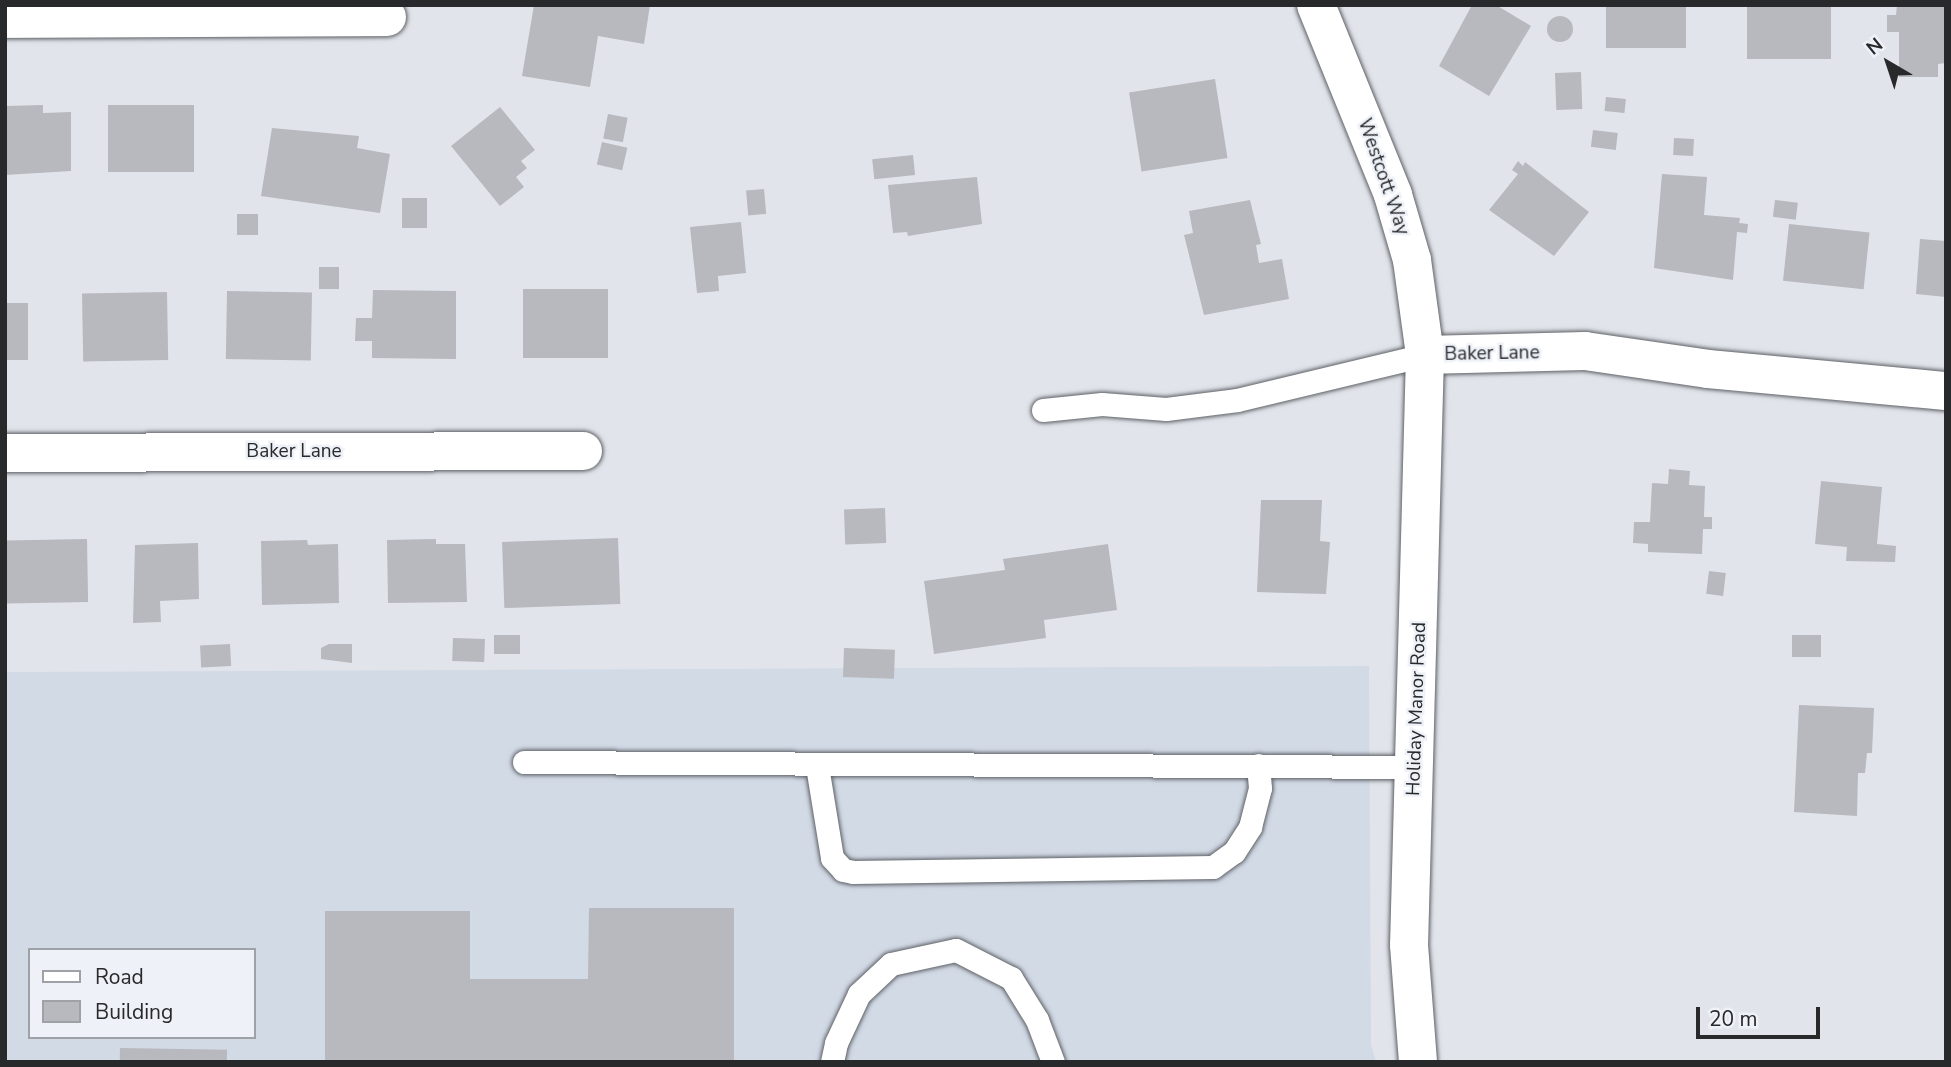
<!DOCTYPE html>
<html>
<head>
<meta charset="utf-8">
<style>
  body { margin:0 }
  #map { position:relative; width:1951px; height:1067px; overflow:hidden; background:#e1e5eb; font-family:"Nunito Sans",sans-serif }
  div>[style] { position:absolute }
  [style*='--x'] { left:calc(var(--x)*1px); top:calc(var(--y)*1px); width:calc(var(--w)*1px); rotate:calc(var(--a)*1deg) }
  .built>* { inset:0; background:#d2dae6 }
  .building>* { inset:0; background:#b8b8bf; transform-origin:0 0 }
  .round { border-radius:50% }
  .roads { filter:drop-shadow(0 0 2px #5e6166) drop-shadow(0 0 2px #5e6166) }
  .lane>* { height:23px; margin:-11.5px; padding:0 11.5px; transform-origin:11.5px; border-radius:11.5px; background:#fff }
  .street>* { height:38px; margin:-19px; padding:0 19px; transform-origin:19px; border-radius:19px; background:#fff }
  span { translate:-50% -50%; white-space:nowrap; text-align:center; line-height:1.15; -webkit-text-stroke:5px #eef2f8; paint-order:stroke }
  .street-label { font-size:19px; color:#27292b }
  .frame { position:absolute; inset:0; border:7px solid #27292b; pointer-events:none }
  .legend { position:absolute; left:28px; top:948px; width:228px; height:91px; box-sizing:border-box; background:#eef2f8; border:2px solid #9ea2a6; margin:0; padding:9px 12px; list-style:none; font-size:21px; color:#27292b }
  .legend li { display:flex; align-items:center; gap:14px; height:35px }
  .legend b { width:35px; border:2px solid #9ea2a6 }
  .north { position:absolute; left:1853px; top:28px; width:70px; height:70px; -webkit-text-stroke:5px #eef2f8; paint-order:stroke; rotate:321deg; font-size:19px; font-weight:700; line-height:28px; text-align:center; color:#27292b }
  .north::after { content:''; display:block; margin:auto; width:24px; height:32px; background:#27292b; clip-path:polygon(50% 0,100% 100%,50% 72%,0 100%) }
  .scale { position:absolute; left:1696px; top:1007px; width:124px; height:32px; box-sizing:border-box; border:4px solid #27292b; border-top:0; padding-left:9px; font-size:21px; line-height:24px; white-space:nowrap; color:#27292b; -webkit-text-stroke:5px #eef2f8; paint-order:stroke }
</style>
</head>
<body>
<div id="map">
  <div class="built">
    <i style="clip-path:polygon(evenodd,1369px 666px,1371px 1045px,1376px 1062px,5px 1062px,5px 672px,1369px 666px,30px 950px,254px 950px,254px 1037px,30px 1037px,30px 950px)"></i>
  </div>
  <div class="building">
    <i style="clip-path:polygon(534px 5px,650px 5px,644px 44px,598px 36px,590px 87px,522px 76px)"></i>
    <i style="clip-path:polygon(1472px 5px,1496px 5px,1531px 26px,1489px 96px,1439px 66px)"></i>
    <i style="left:1606px;top:5px;width:80px;height:43px"></i>
    <i style="left:1747px;top:5px;width:84px;height:54px"></i>
    <i style="clip-path:polygon(1897px 5px,1946px 5px,1946px 63px,1938px 64px,1938px 77px,1899px 77px,1899px 32px,1887px 32px,1887px 15px,1896px 15px)"></i>
    <i class="round" style="left:1547px;top:16px;width:26px;height:26px"></i>
    <i style="left:1581px;top:72px;width:37px;height:26px;rotate:88deg"></i>
    <i style="left:1215px;top:79px;width:80px;height:87px;rotate:81deg"></i>
    <i style="left:1606px;top:97px;width:20px;height:14px;rotate:6deg"></i>
    <i style="clip-path:polygon(43px 105px,43px 113px,71px 112px,71px 171px,5px 175px,5px 106px)"></i>
    <i style="left:108px;top:105px;width:86px;height:67px"></i>
    <i style="clip-path:polygon(500px 107px,535px 150px,521px 161px,527px 168px,516px 177px,524px 187px,500px 206px,451px 146px)"></i>
    <i style="left:608px;top:114px;width:20px;height:25px;rotate:11deg"></i>
    <i style="clip-path:polygon(272px 128px,359px 136px,357px 148px,390px 154px,380px 213px,261px 196px)"></i>
    <i style="left:1593px;top:130px;width:25px;height:17px;rotate:7deg"></i>
    <i style="left:1674px;top:138px;width:20px;height:17px;rotate:3deg"></i>
    <i style="left:602px;top:142px;width:26px;height:23px;rotate:13deg"></i>
    <i style="left:913px;top:155px;width:20px;height:41px;rotate:84deg"></i>
    <i style="clip-path:polygon(1518px 161px,1523px 166px,1525px 162px,1589px 212px,1554px 256px,1489px 210px,1518px 174px,1512px 170px)"></i>
    <i style="clip-path:polygon(1662px 174px,1707px 177px,1704px 215px,1740px 218px,1739px 223px,1748px 224px,1747px 233px,1737px 232px,1733px 280px,1654px 268px)"></i>
    <i style="clip-path:polygon(977px 177px,982px 224px,908px 236px,907px 232px,893px 233px,888px 185px)"></i>
    <i style="left:764px;top:189px;width:25px;height:18px;rotate:85deg"></i>
    <i style="left:402px;top:198px;width:25px;height:30px"></i>
    <i style="clip-path:polygon(1250px 200px,1261px 244px,1256px 245px,1259px 263px,1282px 259px,1289px 299px,1204px 315px,1184px 235px,1193px 233px,1189px 211px)"></i>
    <i style="left:1775px;top:200px;width:23px;height:17px;rotate:7deg"></i>
    <i style="left:237px;top:214px;width:21px;height:21px"></i>
    <i style="clip-path:polygon(741px 222px,746px 273px,718px 276px,719px 291px,697px 293px,690px 227px)"></i>
    <i style="left:1789px;top:224px;width:81px;height:57px;rotate:6deg"></i>
    <i style="clip-path:polygon(1920px 239px,1946px 241px,1946px 297px,1916px 294px)"></i>
    <i style="left:319px;top:267px;width:20px;height:22px"></i>
    <i style="left:608px;top:289px;width:69px;height:85px;rotate:90deg"></i>
    <i style="clip-path:polygon(373px 290px,456px 291px,456px 359px,372px 358px,372px 341px,355px 341px,356px 318px,372px 318px)"></i>
    <i style="left:227px;top:291px;width:85px;height:68px;rotate:1deg"></i>
    <i style="left:167px;top:292px;width:68px;height:85px;rotate:89deg"></i>
    <i style="left:5px;top:303px;width:23px;height:57px"></i>
    <i style="clip-path:polygon(1669px 469px,1690px 471px,1689px 485px,1705px 486px,1704px 517px,1712px 517px,1712px 529px,1703px 529px,1702px 554px,1648px 552px,1648px 544px,1633px 543px,1634px 522px,1650px 522px,1652px 483px,1668px 484px)"></i>
    <i style="clip-path:polygon(1821px 481px,1882px 487px,1877px 544px,1896px 546px,1895px 562px,1846px 561px,1847px 547px,1815px 544px)"></i>
    <i style="clip-path:polygon(1261px 500px,1322px 500px,1320px 541px,1330px 542px,1326px 594px,1257px 592px)"></i>
    <i style="left:885px;top:508px;width:35px;height:41px;rotate:88deg"></i>
    <i style="left:618px;top:538px;width:66px;height:116px;rotate:88deg"></i>
    <i style="left:87px;top:539px;width:63px;height:81px;rotate:89deg"></i>
    <i style="clip-path:polygon(436px 539px,436px 544px,465px 544px,467px 602px,388px 603px,387px 540px)"></i>
    <i style="clip-path:polygon(307px 540px,308px 545px,338px 544px,339px 603px,262px 605px,261px 541px)"></i>
    <i style="clip-path:polygon(198px 543px,199px 599px,160px 601px,161px 622px,133px 623px,135px 545px)"></i>
    <i style="clip-path:polygon(1108px 544px,1117px 610px,1044px 620px,1046px 638px,934px 654px,924px 581px,1005px 570px,1003px 559px)"></i>
    <i style="left:1709px;top:571px;width:17px;height:23px;rotate:7deg"></i>
    <i style="left:494px;top:635px;width:26px;height:19px"></i>
    <i style="left:1792px;top:635px;width:29px;height:22px"></i>
    <i style="left:453px;top:638px;width:32px;height:23px;rotate:2deg"></i>
    <i style="left:230px;top:644px;width:22px;height:30px;rotate:87deg"></i>
    <i style="clip-path:polygon(329px 644px,352px 644px,352px 663px,321px 659px,321px 648px)"></i>
    <i style="left:844px;top:648px;width:51px;height:29px;rotate:2deg"></i>
    <i style="clip-path:polygon(1799px 705px,1874px 708px,1872px 753px,1867px 753px,1865px 773px,1858px 773px,1857px 816px,1794px 812px)"></i>
    <i style="clip-path:polygon(589px 908px,734px 908px,734px 1062px,325px 1062px,325px 911px,470px 911px,470px 979px,588px 979px)"></i>
    <i style="left:120px;top:1048px;width:107px;height:14px;rotate:1deg"></i>
  </div>
  <div class="roads">
    <div class="lane">
      <i style="--x:1043;--y:410;--w:59;--a:-5.8"></i>
      <i style="--x:1102;--y:404;--w:64;--a:4.5"></i>
      <i style="--x:1166;--y:409;--w:72;--a:-7.2"></i>
      <i style="--x:1237;--y:400;--w:193;--a:-13.5"></i>
      <i style="--x:524;--y:762;--w:891;--a:0.32"></i>
      <i style="--x:817;--y:766;--w:93;--a:80.7"></i>
      <i style="--x:832;--y:858;--w:16;--a:47"></i>
      <i style="--x:843;--y:870;--w:10;--a:11"></i>
      <i style="--x:853;--y:872;--w:360;--a:-0.8"></i>
      <i style="--x:1213;--y:867;--w:26;--a:-36"></i>
      <i style="--x:1234;--y:852;--w:30;--a:-57"></i>
      <i style="--x:1250;--y:827;--w:40;--a:-75.6"></i>
      <i style="--x:1260;--y:788;--w:23;--a:-95"></i>
      <i style="--x:832;--y:1062;--w:19;--a:-78"></i>
      <i style="--x:836;--y:1043;--w:54;--a:-64.9"></i>
      <i style="--x:859;--y:994;--w:44;--a:-43.2"></i>
      <i style="--x:891;--y:964;--w:66;--a:-12.2"></i>
      <i style="--x:956;--y:950;--w:62;--a:27"></i>
      <i style="--x:1011;--y:978;--w:49;--a:58.2"></i>
      <i style="--x:1037;--y:1020;--w:45;--a:69.1"></i>
    </div>
    <div class="street">
      <i style="--x:1316;--y:5;--w:205;--a:67.9"></i>
      <i style="--x:1393;--y:195;--w:68;--a:73.7"></i>
      <i style="--x:1412;--y:260;--w:96;--a:82.2"></i>
      <i style="--x:1425;--y:355;--w:590;--a:91.55"></i>
      <i style="--x:1409;--y:945;--w:117;--a:85.6"></i>
      <i style="--x:5;--y:19;--w:382;--a:-0.3"></i>
      <i style="--x:1425;--y:355;--w:160;--a:-1.4"></i>
      <i style="--x:1585;--y:351;--w:124;--a:8.3"></i>
      <i style="--x:1708;--y:369;--w:239;--a:5.3"></i>
      <i style="--x:5;--y:453;--w:578;--a:-0.2"></i>
    </div>
  </div>
  <div class="street-label">
    <span style="left:1383px;top:177px;rotate:71deg">Westcott Way</span>
    <span style="left:1492px;top:354px;rotate:-1deg">Baker Lane</span>
    <span style="left:294px;top:452px">Baker Lane</span>
    <span style="left:1417px;top:709px;rotate:-88deg">Holiday Manor Road</span>
  </div>
  <div class="frame"></div>
  <ul class="legend">
  <li><b style="height:9px;background:#fff"></b>Road</li>
  <li><b style="height:19px;background:#b8b8bf"></b>Building</li>
  </ul>
  <div class="north">N</div>
  <div class="scale">20 m</div>
</div>
</body>
</html>
